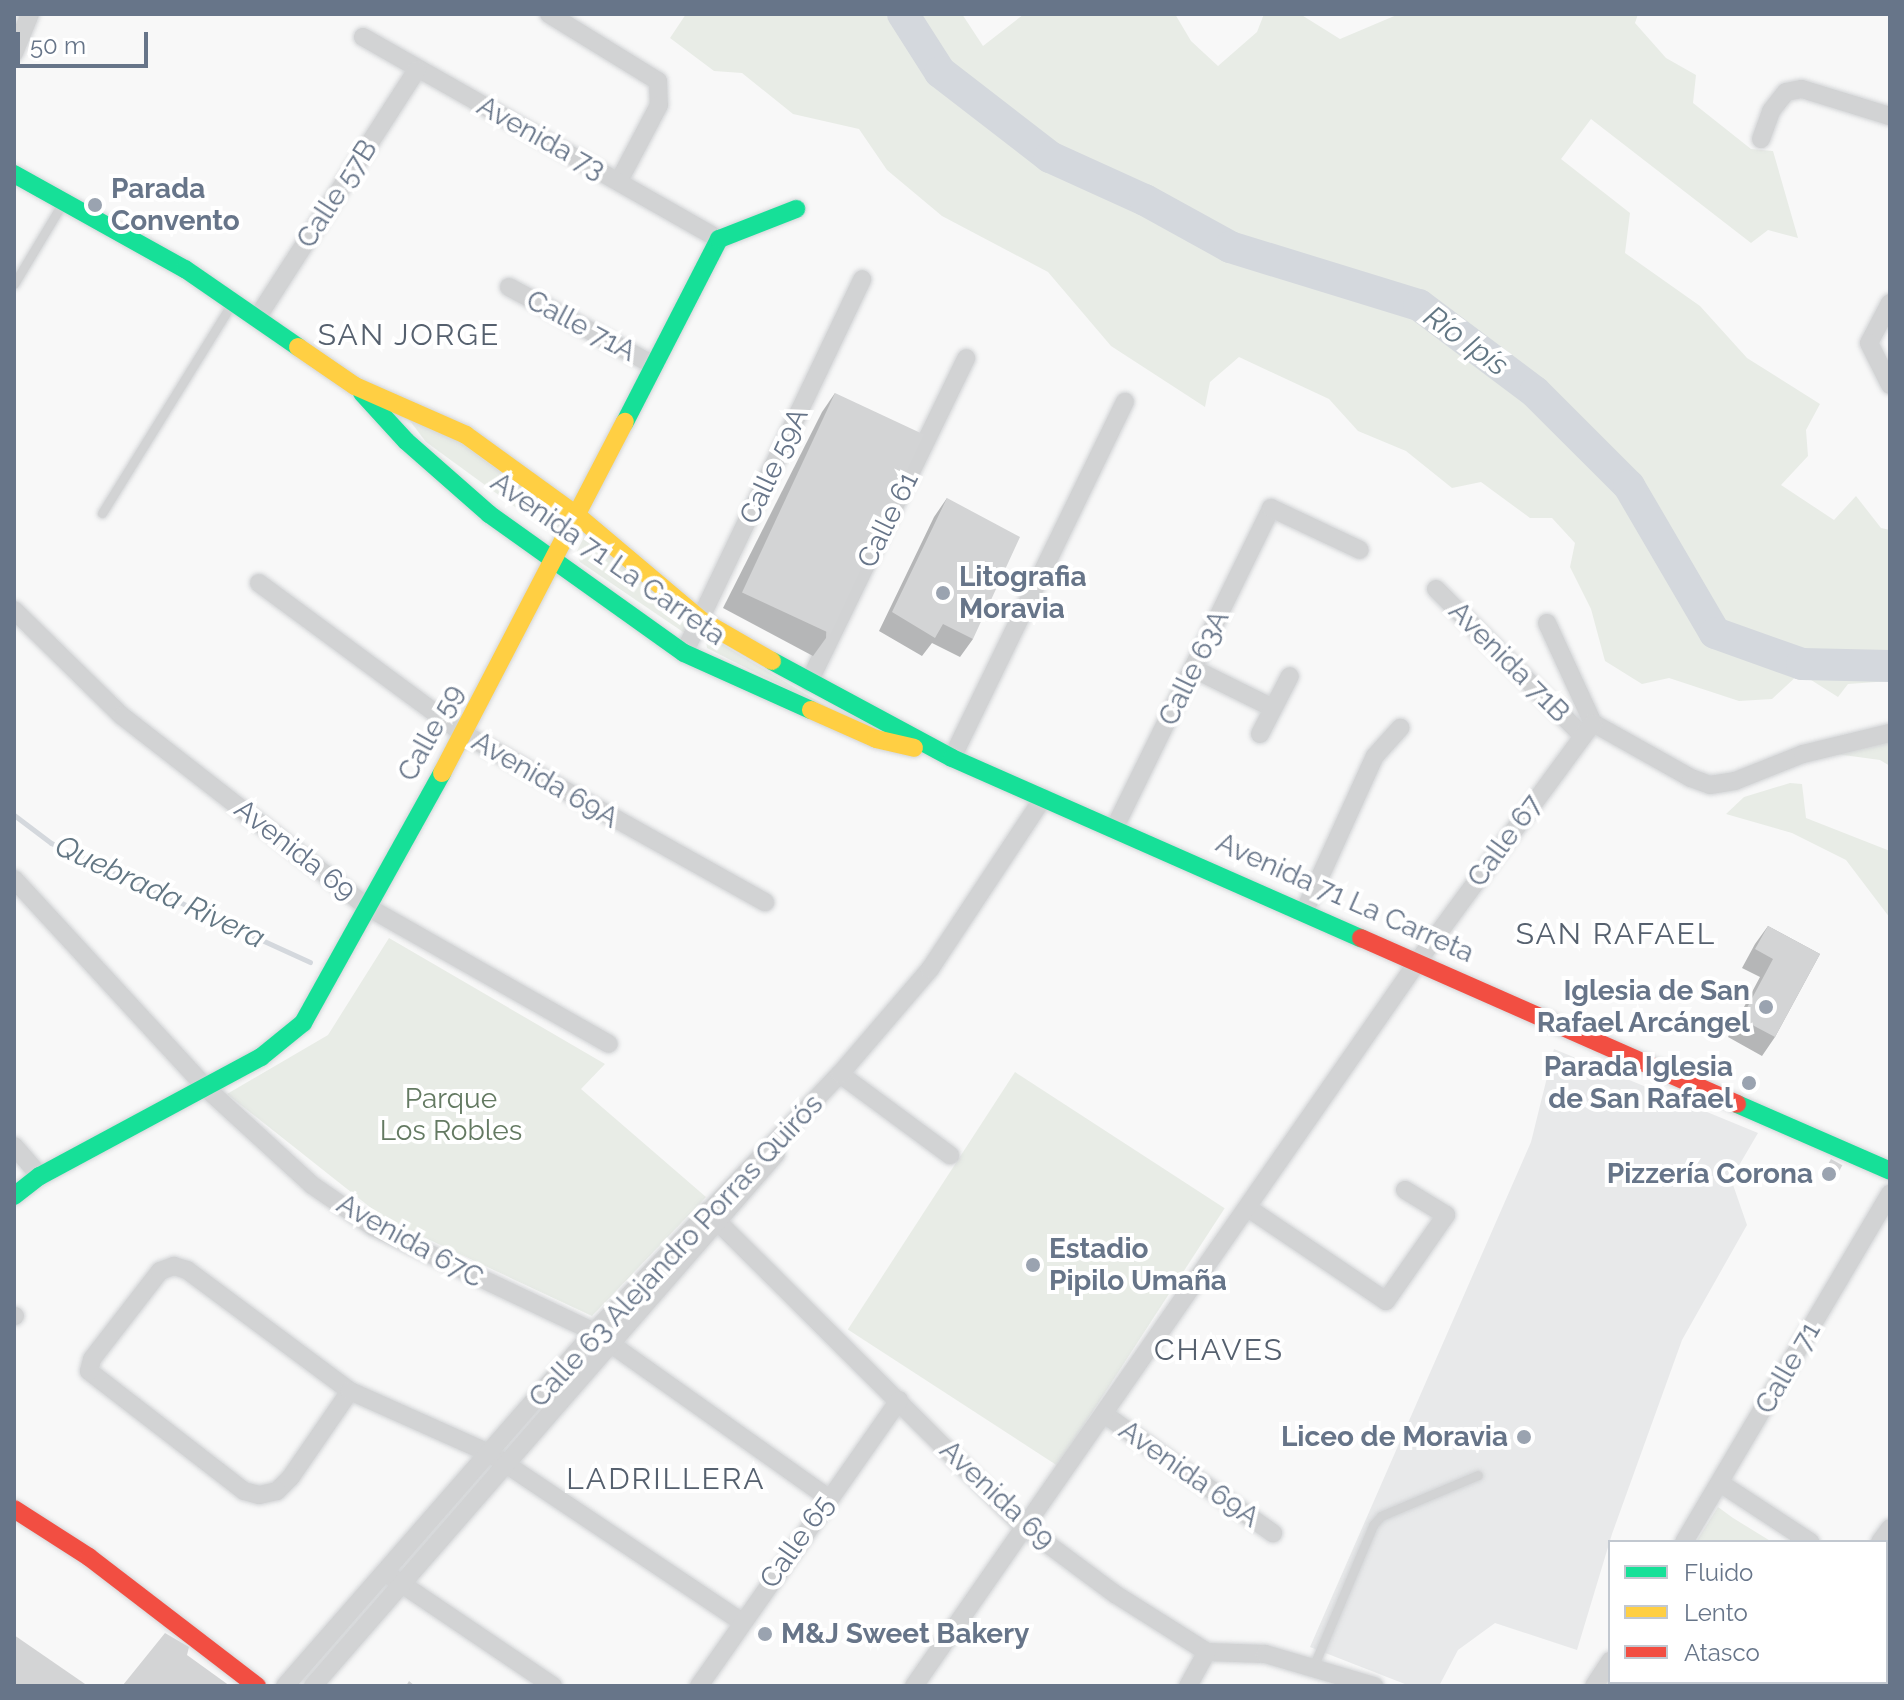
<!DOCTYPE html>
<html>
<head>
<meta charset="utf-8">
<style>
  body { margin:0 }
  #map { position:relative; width:1904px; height:1700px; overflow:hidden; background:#f8f8f8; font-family:Raleway,sans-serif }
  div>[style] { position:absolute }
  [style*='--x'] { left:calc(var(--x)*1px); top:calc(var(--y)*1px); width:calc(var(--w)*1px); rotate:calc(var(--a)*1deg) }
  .built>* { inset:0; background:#e8e9ea }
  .green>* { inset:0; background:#e8ece6; transform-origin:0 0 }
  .stream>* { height:5px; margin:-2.5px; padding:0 2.5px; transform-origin:2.5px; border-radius:2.5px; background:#d4d8dd }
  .river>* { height:32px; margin:-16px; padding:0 16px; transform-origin:16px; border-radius:16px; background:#d4d8dd }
  .roads { filter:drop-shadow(0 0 2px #d3d5d7) drop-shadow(0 0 2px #d3d5d7) }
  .lane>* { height:9px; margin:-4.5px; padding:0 4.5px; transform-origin:4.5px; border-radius:4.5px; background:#d2d3d4 }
  .street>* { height:18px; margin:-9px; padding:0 9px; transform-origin:9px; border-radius:9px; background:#d2d3d4 }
  .fast>* { height:18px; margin:-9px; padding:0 9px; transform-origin:9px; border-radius:9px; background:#16e098 }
  .slow>* { height:18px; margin:-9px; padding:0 9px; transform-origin:9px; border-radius:9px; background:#ffcf43 }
  .jam>* { height:18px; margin:-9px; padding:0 9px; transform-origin:9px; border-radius:9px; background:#f24e42 }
  .wall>* { inset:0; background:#b5b6b7 }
  .building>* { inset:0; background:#d3d4d5; transform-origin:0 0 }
  .dots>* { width:22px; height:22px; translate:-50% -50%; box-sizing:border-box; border:4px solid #fff; border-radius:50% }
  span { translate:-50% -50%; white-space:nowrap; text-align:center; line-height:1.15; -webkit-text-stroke:8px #fff; paint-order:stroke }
  .street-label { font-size:28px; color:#677589 }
  .poi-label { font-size:28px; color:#677589; font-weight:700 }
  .left { translate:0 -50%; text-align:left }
  .right { translate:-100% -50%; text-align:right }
  .park-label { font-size:28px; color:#647a62 }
  .neighbourhood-label { font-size:30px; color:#55606e; letter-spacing:2px }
  .water-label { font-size:30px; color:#637784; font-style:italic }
  .frame { position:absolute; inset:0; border:16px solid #677589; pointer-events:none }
  .legend { position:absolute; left:1608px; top:1540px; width:280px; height:144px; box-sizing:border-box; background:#fff; border:2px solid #c2c8d0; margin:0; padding:10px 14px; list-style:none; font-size:24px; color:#677589 }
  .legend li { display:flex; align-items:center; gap:16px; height:40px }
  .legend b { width:40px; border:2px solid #c2c8d0 }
  .scale { position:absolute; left:16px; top:32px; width:132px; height:36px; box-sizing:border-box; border:4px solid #677589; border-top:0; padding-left:10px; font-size:24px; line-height:28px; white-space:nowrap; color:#677589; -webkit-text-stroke:6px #fff; paint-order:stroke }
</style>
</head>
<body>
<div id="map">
  <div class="built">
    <i style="clip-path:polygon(1554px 1049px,1758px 1133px,1731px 1179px,1747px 1225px,1682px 1340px,1612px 1534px,1577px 1650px,1495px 1623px,1458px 1650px,1439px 1686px,1410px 1686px,1310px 1647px,1531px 1142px)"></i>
  </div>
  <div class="green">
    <i style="clip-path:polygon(686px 14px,962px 14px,983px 46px,1024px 14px,1175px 14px,1191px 41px,1218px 66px,1257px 32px,1264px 14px,1300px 14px,1340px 39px,1399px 14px,1638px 14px,1635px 23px,1666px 58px,1696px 75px,1693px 103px,1751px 149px,1773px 151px,1798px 238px,1768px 230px,1751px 243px,1591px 119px,1561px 159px,1630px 213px,1625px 253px,1700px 306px,1747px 358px,1820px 404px,1806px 430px,1808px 456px,1781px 485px,1834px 520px,1856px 496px,1881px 528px,1890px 530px,1890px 681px,1848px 684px,1838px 697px,1800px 673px,1772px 699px,1739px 701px,1669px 678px,1642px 684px,1605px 661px,1591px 609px,1570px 567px,1575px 543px,1552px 518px,1530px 518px,1481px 482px,1452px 488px,1406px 451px,1358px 431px,1329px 399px,1239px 357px,1210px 382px,1205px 407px,1111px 346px,1048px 272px,942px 216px,887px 170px,859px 129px,793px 114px,742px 73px,714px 71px,670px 38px)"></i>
    <i style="clip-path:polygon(407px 417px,438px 426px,565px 519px,553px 534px,548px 531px,426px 442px)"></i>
    <i style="clip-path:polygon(584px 537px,697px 623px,686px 634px,580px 562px,576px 553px)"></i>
    <i style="clip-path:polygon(705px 634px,849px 720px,707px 648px)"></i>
    <i style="clip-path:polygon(1890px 740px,1890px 766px,1880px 760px,1836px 754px)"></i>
    <i style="clip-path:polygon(1790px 783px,1802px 784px,1806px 818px,1890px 851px,1890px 918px,1846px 860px,1792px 833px,1726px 814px,1744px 797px)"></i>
    <i style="clip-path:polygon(389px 938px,605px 1064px,581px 1089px,706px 1197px,592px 1316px,385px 1219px,227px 1094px,328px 1035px)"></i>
    <i style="left:1015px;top:1072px;width:250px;height:307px;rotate:33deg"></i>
    <i style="clip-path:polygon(1718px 1507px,1733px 1518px,1772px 1542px,1696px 1542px)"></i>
    <i style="clip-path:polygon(1610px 1677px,1610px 1682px,1815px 1682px,1605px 1686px)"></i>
  </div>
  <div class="stream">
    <i style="--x:14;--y:815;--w:46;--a:37.1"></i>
    <i style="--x:51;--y:843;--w:285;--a:24.7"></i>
  </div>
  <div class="river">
    <i style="--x:903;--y:14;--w:69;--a:57.5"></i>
    <i style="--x:940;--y:72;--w:139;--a:37.7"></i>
    <i style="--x:1050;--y:157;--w:104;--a:24.4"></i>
    <i style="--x:1145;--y:200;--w:97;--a:28.9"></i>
    <i style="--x:1230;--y:247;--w:198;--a:17.1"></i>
    <i style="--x:1419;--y:305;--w:145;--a:36.9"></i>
    <i style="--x:1535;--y:392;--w:133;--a:45"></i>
    <i style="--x:1629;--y:486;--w:170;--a:59.7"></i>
    <i style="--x:1715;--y:633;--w:92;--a:19.6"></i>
    <i style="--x:1802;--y:664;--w:88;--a:1.3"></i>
  </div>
  <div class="roads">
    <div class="lane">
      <i style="--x:14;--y:284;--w:93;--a:-59"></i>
      <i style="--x:102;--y:513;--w:245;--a:-58.2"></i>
      <i style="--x:1314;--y:1665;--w:152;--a:-67.1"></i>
      <i style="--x:1373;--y:1525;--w:12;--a:-48"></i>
      <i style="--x:1381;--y:1516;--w:105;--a:-22.9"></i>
      <i style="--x:1818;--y:1686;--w:4;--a:-76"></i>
    </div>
    <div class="street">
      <i style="--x:549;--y:14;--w:128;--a:31.6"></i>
      <i style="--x:658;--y:81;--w:24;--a:88"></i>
      <i style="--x:659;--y:105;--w:86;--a:117.8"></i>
      <i style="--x:363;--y:37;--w:409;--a:29.6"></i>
      <i style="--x:14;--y:53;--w:42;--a:-67.7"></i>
      <i style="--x:1761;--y:139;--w:30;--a:-70"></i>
      <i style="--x:1771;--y:111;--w:24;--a:-52"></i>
      <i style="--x:1786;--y:92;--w:16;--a:-11"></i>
      <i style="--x:1802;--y:89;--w:92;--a:17.1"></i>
      <i style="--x:509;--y:287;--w:164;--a:28.4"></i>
      <i style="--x:1890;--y:303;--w:45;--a:117.7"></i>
      <i style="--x:1869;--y:343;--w:47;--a:63.4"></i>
      <i style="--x:257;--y:318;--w:295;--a:-57.2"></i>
      <i style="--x:259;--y:583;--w:255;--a:36.4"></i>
      <i style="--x:464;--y:734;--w:345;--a:29.2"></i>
      <i style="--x:1436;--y:589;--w:206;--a:45"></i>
      <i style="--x:14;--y:610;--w:151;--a:44.5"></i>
      <i style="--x:122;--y:716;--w:309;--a:37.9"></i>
      <i style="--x:366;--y:906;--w:279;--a:29.6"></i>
      <i style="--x:1547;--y:623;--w:110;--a:65.3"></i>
      <i style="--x:1593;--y:723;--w:112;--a:29.3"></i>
      <i style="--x:1691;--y:778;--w:20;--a:20"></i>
      <i style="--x:1710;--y:785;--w:25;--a:-9"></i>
      <i style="--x:1735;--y:781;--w:73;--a:-21.7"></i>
      <i style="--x:1803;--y:754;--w:89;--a:-13.6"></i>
      <i style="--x:684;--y:653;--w:414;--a:-64.5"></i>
      <i style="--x:1194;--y:669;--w:88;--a:26.3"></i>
      <i style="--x:809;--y:682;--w:360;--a:-64.1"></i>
      <i style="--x:1260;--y:734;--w:65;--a:-62.7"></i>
      <i style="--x:952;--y:758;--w:396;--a:-64.1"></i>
      <i style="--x:1115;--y:827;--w:355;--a:-63.9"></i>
      <i style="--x:1271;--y:508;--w:98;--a:25.3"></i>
      <i style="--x:14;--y:879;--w:282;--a:47.4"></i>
      <i style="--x:205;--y:1087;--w:145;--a:42.5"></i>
      <i style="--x:312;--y:1185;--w:74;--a:34.5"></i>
      <i style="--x:373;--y:1227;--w:245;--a:25.4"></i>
      <i style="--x:594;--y:1332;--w:286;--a:35.3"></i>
      <i style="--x:1305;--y:910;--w:169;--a:-65.6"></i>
      <i style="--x:1375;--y:756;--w:38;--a:-48"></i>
      <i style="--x:840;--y:1074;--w:137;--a:36.4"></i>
      <i style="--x:14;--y:1146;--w:40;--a:49"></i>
      <i style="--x:1248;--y:1208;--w:166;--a:34"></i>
      <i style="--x:1386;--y:1301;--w:105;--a:-55.1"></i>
      <i style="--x:1446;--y:1215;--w:48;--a:-148.6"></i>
      <i style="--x:707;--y:1211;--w:445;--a:44.9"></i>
      <i style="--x:1022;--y:1525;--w:116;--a:36.6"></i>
      <i style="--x:1115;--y:1594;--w:109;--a:32.2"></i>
      <i style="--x:1207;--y:1652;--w:58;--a:2"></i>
      <i style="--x:1265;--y:1654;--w:114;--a:16.4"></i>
      <i style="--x:14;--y:1316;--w:1;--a:0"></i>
      <i style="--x:350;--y:1391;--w:104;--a:124.5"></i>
      <i style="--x:291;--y:1477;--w:20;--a:135"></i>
      <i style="--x:277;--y:1491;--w:18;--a:167"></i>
      <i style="--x:259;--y:1495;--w:16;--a:-165"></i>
      <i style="--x:244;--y:1491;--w:196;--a:-142.3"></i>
      <i style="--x:89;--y:1371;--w:12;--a:-76"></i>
      <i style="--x:92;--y:1359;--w:111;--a:-52.3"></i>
      <i style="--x:160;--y:1271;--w:15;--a:-20"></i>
      <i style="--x:174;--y:1266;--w:14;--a:17"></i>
      <i style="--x:187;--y:1270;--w:203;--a:36.6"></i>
      <i style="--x:350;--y:1391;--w:154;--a:24.1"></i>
      <i style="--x:491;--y:1454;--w:302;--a:33.8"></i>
      <i style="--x:1104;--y:1414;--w:207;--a:35.2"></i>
      <i style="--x:1720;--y:1483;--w:108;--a:33.2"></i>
      <i style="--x:1684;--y:1542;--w:405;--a:-59.4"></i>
      <i style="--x:1880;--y:1542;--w:17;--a:-54"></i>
      <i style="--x:393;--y:1578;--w:193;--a:34"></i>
      <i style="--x:285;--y:1686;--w:470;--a:-48.9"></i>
      <i style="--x:594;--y:1332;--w:356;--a:-46.4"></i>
      <i style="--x:840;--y:1074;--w:138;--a:-49.4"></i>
      <i style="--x:930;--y:969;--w:205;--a:-56.5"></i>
      <i style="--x:313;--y:1686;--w:705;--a:-48.97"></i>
      <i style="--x:699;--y:1686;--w:349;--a:-55"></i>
      <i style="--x:914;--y:1686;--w:883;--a:-55.19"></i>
      <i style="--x:1418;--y:961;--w:295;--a:-53.7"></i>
      <i style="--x:1188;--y:1686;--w:39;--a:-61"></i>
      <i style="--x:1594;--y:1686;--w:30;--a:-57"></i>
    </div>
    <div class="fast">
      <i style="--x:14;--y:174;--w:196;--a:29.1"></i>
      <i style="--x:185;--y:269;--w:137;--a:34.6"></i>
      <i style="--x:362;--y:393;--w:65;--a:47.5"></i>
      <i style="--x:406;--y:441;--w:111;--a:41.3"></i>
      <i style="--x:489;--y:514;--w:239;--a:35.5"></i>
      <i style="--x:684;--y:653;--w:139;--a:24.2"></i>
      <i style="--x:625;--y:422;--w:206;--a:-62.8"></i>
      <i style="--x:719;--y:239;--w:83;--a:-21.3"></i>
      <i style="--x:772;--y:661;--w:204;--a:28.3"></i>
      <i style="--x:952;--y:758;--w:447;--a:23.8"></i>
      <i style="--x:1737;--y:1104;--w:167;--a:23.6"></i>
      <i style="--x:14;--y:1196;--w:33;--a:-38"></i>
      <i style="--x:40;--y:1176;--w:251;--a:-28.3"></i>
      <i style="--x:261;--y:1057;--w:54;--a:-39"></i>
      <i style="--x:303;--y:1023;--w:286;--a:-60.9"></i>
    </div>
    <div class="slow">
      <i style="--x:298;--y:347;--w:69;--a:34.4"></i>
      <i style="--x:355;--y:386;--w:121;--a:23.8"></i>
      <i style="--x:466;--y:435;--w:138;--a:35.9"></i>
      <i style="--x:578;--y:516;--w:161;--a:40.2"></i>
      <i style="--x:701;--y:620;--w:82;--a:30"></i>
      <i style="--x:811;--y:710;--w:71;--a:24"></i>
      <i style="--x:876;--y:739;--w:39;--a:13"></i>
      <i style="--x:442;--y:773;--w:396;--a:-62.5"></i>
    </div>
    <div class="jam">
      <i style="--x:1361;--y:938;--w:411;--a:23.8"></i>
      <i style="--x:14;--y:1509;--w:89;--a:32.6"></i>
      <i style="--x:89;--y:1557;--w:212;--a:37.5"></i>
    </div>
  </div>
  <div class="wall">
    <i style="clip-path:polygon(835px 393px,826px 638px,813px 656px,723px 608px,822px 412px)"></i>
    <i style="clip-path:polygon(947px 498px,973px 639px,960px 657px,932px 643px,922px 656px,879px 631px,934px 517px)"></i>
    <i style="clip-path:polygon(1768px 926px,1820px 954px,1775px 1037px,1762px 1056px,1728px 1037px,1760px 977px,1742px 968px,1755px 944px)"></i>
    <i style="clip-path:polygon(1827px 1164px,1834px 1180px,1830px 1184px,1819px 1178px)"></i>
  </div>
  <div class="building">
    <i style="left:835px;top:393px;width:98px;height:220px;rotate:25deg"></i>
    <i style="clip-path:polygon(947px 498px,1020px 537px,973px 639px,943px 624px,935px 638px,892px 612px)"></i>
    <i style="clip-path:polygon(1768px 926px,1820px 954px,1775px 1037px,1741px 1019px,1773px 959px,1755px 949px)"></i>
    <i style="left:1831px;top:1159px;width:13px;height:17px;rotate:29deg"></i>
    <i style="clip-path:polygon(165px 1633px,189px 1647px,187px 1655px,230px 1686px,123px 1685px)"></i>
    <i style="clip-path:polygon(14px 1635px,88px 1686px,14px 1686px)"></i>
    <i style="clip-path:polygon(409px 1681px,415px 1686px,406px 1686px)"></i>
  </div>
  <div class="dots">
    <i style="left:95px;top:205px;background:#9aa3b0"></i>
    <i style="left:943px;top:593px;background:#9aa3b0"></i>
    <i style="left:1766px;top:1007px;background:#9aa3b0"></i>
    <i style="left:1749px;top:1083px;background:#9aa3b0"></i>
    <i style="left:1829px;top:1174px;background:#9aa3b0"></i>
    <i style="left:1033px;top:1265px;background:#9aa3b0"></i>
    <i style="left:1524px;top:1437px;background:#9aa3b0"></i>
    <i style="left:765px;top:1634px;background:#9aa3b0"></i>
  </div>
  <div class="street-label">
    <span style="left:541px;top:138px;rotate:29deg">Avenida 73</span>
    <span style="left:337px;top:194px;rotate:-57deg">Calle 57B</span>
    <span style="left:581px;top:326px;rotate:28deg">Calle 71A</span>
    <span style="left:774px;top:466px;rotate:-65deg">Calle 59A</span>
    <span style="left:888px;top:520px;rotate:-64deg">Calle 61</span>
    <span style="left:608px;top:559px;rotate:35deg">Avenida 71 La Carreta</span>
    <span style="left:1509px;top:662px;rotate:45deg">Avenida 71B</span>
    <span style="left:1194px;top:668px;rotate:-64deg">Calle 63A</span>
    <span style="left:431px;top:733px;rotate:-61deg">Calle 59</span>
    <span style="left:545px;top:780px;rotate:30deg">Avenida 69A</span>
    <span style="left:1505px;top:841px;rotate:-54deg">Calle 67</span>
    <span style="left:295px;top:850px;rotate:38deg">Avenida 69</span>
    <span style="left:1345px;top:898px;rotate:24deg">Avenida 71 La Carreta</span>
    <span style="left:410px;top:1241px;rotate:29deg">Avenida 67C</span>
    <span style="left:676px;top:1251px;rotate:-47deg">Calle 63 Alejandro Porras Quirós</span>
    <span style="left:1788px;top:1368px;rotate:-60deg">Calle 71</span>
    <span style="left:1189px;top:1474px;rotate:35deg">Avenida 69A</span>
    <span style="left:997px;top:1495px;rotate:43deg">Avenida 69</span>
    <span style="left:797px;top:1542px;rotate:-55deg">Calle 65</span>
  </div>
  <div class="poi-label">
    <span class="left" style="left:111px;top:205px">Parada<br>Convento</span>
    <span class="left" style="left:959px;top:593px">Litografia<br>Moravia</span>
    <span class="right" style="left:1750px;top:1007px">Iglesia de San<br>Rafael Arcángel</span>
    <span class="right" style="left:1733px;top:1083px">Parada Iglesia<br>de San Rafael</span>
    <span class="right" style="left:1813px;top:1174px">Pizzería Corona</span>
    <span class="left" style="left:1049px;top:1265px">Estadio<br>Pipilo Umaña</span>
    <span class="right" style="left:1508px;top:1437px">Liceo de Moravia</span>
    <span class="left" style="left:781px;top:1634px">M&amp;J Sweet Bakery</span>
  </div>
  <div class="park-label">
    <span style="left:451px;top:1115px">Parque<br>Los Robles</span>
  </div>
  <div class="neighbourhood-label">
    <span style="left:409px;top:335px">SAN JORGE</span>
    <span style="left:1616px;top:934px">SAN RAFAEL</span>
    <span style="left:1219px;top:1350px">CHAVES</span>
    <span style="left:666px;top:1479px">LADRILLERA</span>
  </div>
  <div class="water-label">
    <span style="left:1466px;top:341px;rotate:36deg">Río Ipís</span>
    <span style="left:160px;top:892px;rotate:25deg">Quebrada Rivera</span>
  </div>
  <div class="frame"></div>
  <ul class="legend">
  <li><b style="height:10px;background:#16e098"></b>Fluido</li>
  <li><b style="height:10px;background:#ffcf43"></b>Lento</li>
  <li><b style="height:10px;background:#f24e42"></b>Atasco</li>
  </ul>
  <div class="scale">50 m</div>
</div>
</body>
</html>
